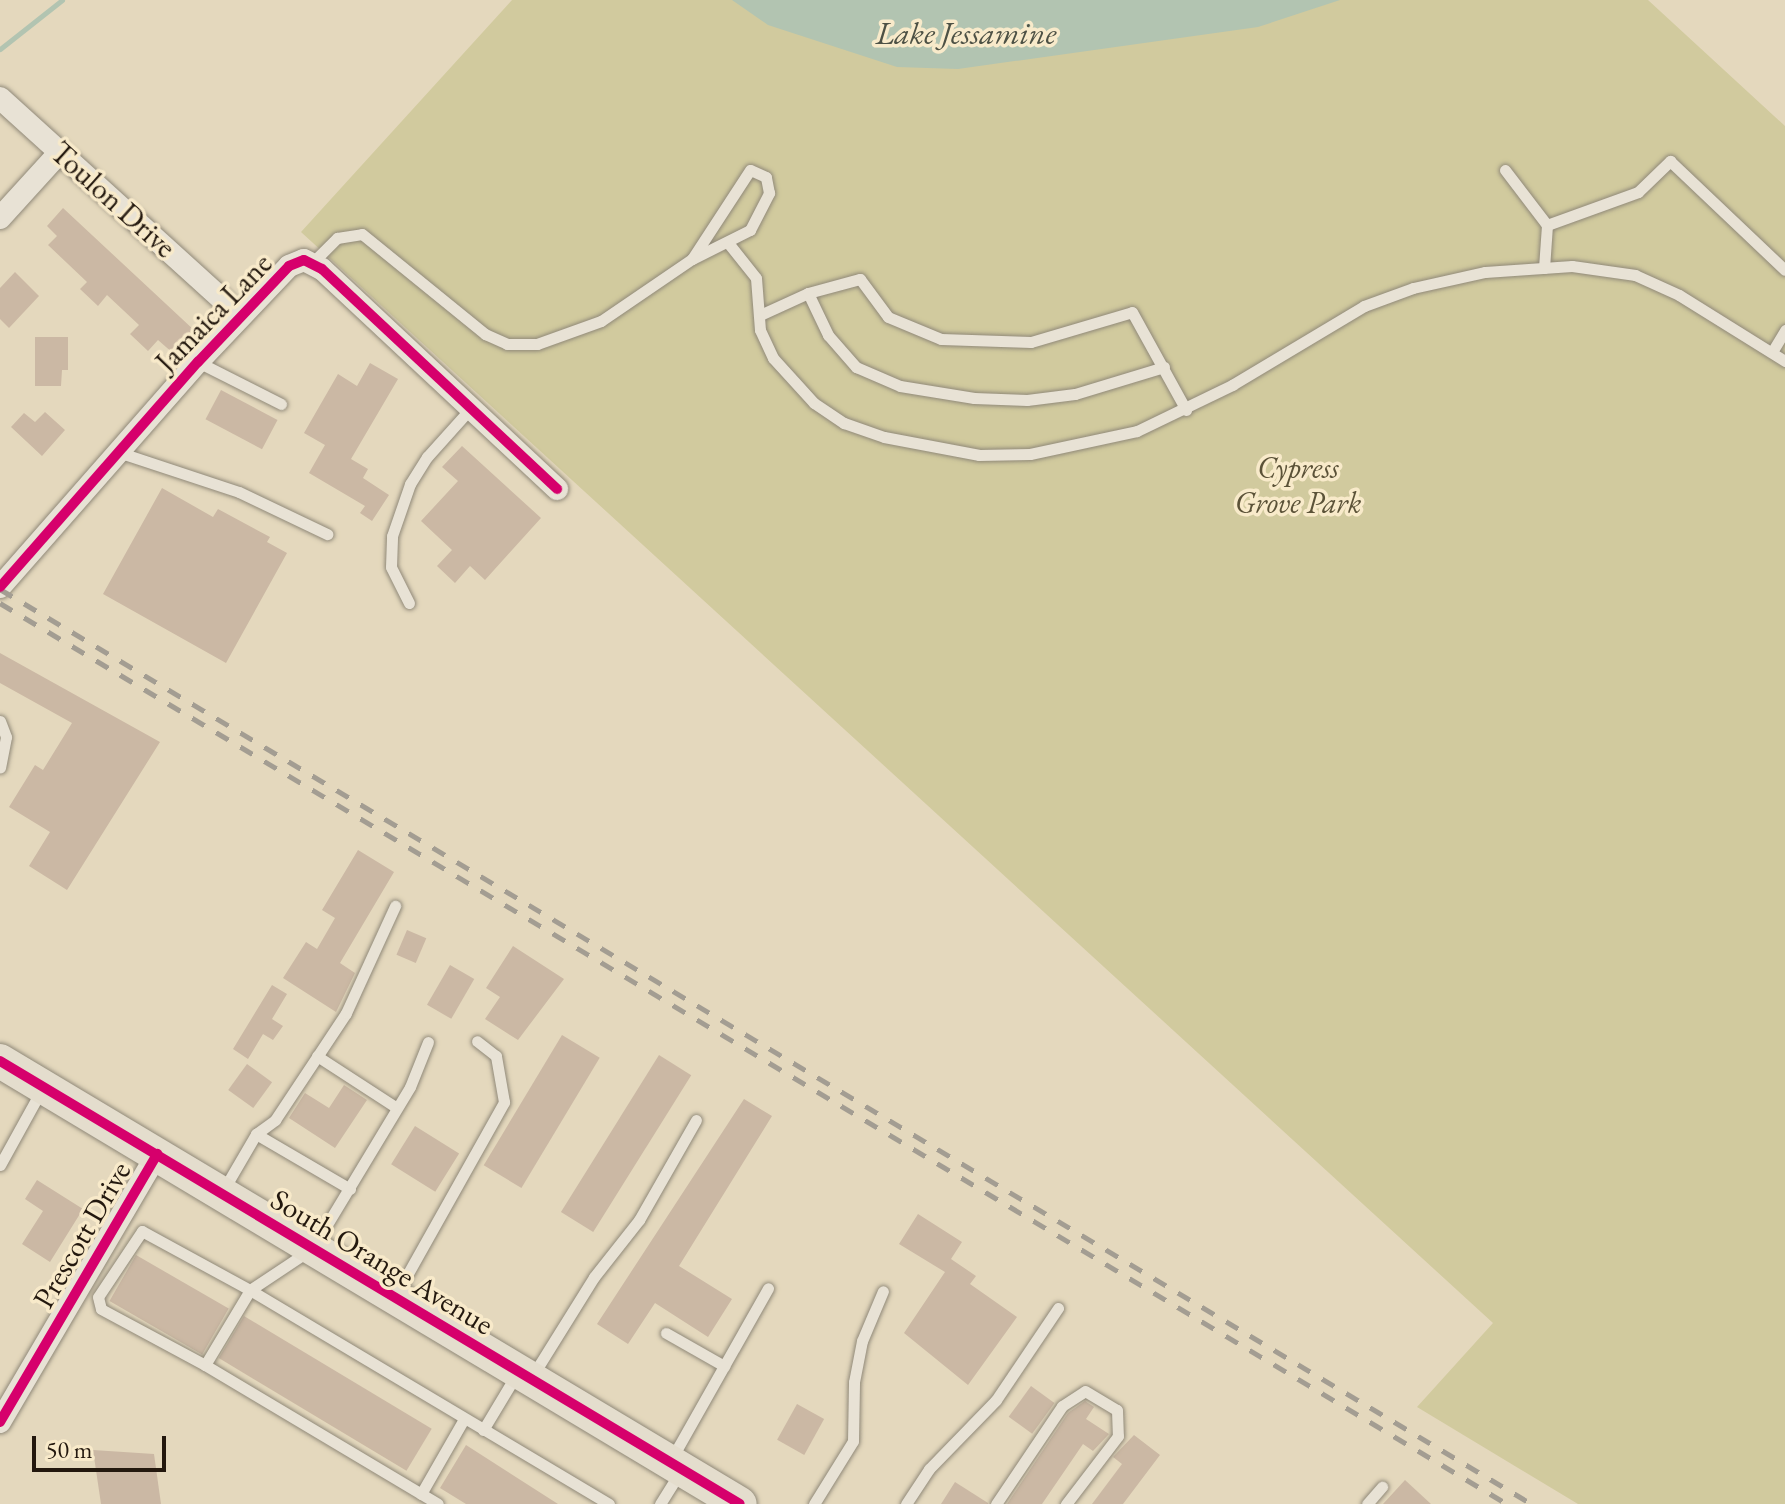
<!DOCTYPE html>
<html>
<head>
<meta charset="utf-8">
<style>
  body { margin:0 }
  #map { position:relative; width:1785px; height:1504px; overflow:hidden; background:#e4d8bd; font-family:"EB Garamond",serif }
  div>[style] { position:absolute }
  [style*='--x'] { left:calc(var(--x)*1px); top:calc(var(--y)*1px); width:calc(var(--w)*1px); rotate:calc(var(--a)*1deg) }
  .green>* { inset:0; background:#d1ca9e }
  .water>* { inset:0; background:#b2c4b1 }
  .stream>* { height:5px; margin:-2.5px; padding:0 2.5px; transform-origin:2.5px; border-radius:2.5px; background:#b2c4b1 }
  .building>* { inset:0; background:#cbb8a4; transform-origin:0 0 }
  .roads { filter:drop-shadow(0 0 2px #908979) drop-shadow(0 0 2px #908979) }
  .service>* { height:11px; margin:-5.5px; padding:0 5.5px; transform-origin:5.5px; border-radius:5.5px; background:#e8e2d5 }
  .minor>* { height:22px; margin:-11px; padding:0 11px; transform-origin:11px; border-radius:11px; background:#e8e2d5 }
  .primary>* { height:34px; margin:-17px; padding:0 17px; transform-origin:17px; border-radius:17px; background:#e4ddcd }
  .rail>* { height:5px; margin-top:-2.5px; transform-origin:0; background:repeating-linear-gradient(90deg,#a39d92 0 14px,transparent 0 28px) }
  .cycleway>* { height:10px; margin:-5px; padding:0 5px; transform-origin:5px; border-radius:5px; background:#d6006c }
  span { translate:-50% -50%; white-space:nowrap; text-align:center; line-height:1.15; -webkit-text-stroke:7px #f8eaca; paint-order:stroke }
  .street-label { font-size:30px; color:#23180e }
  .park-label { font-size:30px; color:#5b5238; font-style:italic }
  .water-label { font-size:32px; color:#4d5145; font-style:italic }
  .scale { position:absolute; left:32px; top:1436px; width:134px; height:36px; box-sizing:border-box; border:4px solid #23180e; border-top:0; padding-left:10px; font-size:24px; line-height:28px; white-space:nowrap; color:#23180e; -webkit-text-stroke:6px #f8eaca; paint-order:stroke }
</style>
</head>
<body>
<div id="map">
  <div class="green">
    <i style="clip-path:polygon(512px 0,1648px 0,1785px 126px,1785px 1504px,1578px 1504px,1417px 1407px,1493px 1323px,301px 232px)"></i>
  </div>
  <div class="water">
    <i style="clip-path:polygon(732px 0,1340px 0,1258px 27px,958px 69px,897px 67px,768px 25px)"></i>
  </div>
  <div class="stream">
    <i style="--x:0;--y:49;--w:79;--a:-38.3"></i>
  </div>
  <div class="building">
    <i style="clip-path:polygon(63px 208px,195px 331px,174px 354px,158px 340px,148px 351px,130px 334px,139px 325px,107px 295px,98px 306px,80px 289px,87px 282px,48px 245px,57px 236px,47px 226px)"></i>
    <i style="clip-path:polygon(15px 272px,39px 296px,9px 328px,0 319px,0 288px)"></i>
    <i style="clip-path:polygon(35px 337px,68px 337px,68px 370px,62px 370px,61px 386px,35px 386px)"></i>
    <i style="clip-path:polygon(370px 363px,398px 379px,351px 459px,368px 469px,363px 478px,389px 495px,372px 521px,360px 513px,365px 506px,309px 473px,325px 445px,304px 433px,338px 374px,357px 386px)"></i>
    <i style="left:221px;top:390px;width:64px;height:33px;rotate:28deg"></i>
    <i style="clip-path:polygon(45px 412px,65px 430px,42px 456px,11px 427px,24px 413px,35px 422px)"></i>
    <i style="clip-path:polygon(462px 446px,541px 518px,485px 580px,470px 566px,455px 583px,437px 566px,452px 550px,421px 521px,458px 481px,442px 467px)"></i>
    <i style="clip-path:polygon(162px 488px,213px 517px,218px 509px,270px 537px,267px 542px,287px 553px,226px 663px,103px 594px)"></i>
    <i style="clip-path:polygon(0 653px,160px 742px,67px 890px,29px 866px,50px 832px,9px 807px,35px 765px,43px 770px,72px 723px,0 683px)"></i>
    <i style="clip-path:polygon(358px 850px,394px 872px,340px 963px,355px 973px,336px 1012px,283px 978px,306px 942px,317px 949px,335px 918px,322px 910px)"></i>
    <i style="left:407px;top:930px;width:21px;height:27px;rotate:23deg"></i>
    <i style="clip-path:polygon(513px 946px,564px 979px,518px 1040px,485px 1019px,500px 997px,486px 988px)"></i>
    <i style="left:450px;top:965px;width:28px;height:46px;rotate:30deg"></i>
    <i style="clip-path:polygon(272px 985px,287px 994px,272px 1019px,283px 1026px,273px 1040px,263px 1034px,248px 1059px,233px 1049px)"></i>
    <i style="left:562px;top:1035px;width:44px;height:152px;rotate:31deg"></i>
    <i style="left:659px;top:1055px;width:38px;height:185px;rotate:32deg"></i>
    <i style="left:247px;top:1064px;width:31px;height:32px;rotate:36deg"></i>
    <i style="clip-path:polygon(344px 1085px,367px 1100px,335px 1148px,289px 1118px,305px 1093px,329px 1108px)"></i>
    <i style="clip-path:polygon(744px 1099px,772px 1116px,679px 1266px,732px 1299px,708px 1337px,655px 1303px,628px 1344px,597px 1324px)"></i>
    <i style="left:415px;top:1126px;width:52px;height:45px;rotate:32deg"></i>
    <i style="clip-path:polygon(37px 1180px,83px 1209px,50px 1262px,22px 1244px,43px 1211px,25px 1199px)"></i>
    <i style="clip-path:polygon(918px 1214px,962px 1242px,951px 1259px,976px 1276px,970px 1284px,1017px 1317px,968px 1385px,904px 1333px,945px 1272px,899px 1244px)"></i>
    <i style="left:136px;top:1255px;width:107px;height:53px;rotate:30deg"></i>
    <i style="left:244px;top:1316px;width:219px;height:49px;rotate:31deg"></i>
    <i style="left:1031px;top:1386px;width:29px;height:38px;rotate:36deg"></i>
    <i style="clip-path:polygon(1085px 1401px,1094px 1407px,1086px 1419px,1109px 1434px,1093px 1451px,1083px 1444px,1042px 1504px,1007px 1504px,1068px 1413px)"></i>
    <i style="left:797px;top:1404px;width:31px;height:41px;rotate:29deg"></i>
    <i style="clip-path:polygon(1134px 1435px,1160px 1455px,1123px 1504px,1092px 1504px,1122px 1464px,1113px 1457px)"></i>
    <i style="clip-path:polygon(466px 1445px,558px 1504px,466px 1504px,440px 1488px)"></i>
    <i style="clip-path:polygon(93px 1450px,154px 1454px,161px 1504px,101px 1504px)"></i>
    <i style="clip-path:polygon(1405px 1480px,1431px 1504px,1383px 1504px)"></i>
    <i style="clip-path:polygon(955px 1482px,988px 1503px,988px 1504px,941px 1504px)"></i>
  </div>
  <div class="roads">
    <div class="service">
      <i style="--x:1505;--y:170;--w:69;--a:52.6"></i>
      <i style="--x:1547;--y:225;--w:97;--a:-19.9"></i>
      <i style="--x:1638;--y:192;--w:45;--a:-44.1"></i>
      <i style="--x:1670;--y:161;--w:158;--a:43.5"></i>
      <i style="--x:729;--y:244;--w:43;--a:51.5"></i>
      <i style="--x:756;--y:278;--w:52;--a:85.6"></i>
      <i style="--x:760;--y:330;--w:31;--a:65"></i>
      <i style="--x:773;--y:358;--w:61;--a:47.7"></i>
      <i style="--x:814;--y:403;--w:36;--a:34"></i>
      <i style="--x:844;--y:423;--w:42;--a:19.3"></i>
      <i style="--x:884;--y:437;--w:97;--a:10.7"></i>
      <i style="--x:979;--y:455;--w:51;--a:-1.1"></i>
      <i style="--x:1030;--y:454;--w:109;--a:-12.1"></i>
      <i style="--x:1137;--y:431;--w:106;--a:-25.8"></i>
      <i style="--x:1232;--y:385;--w:154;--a:-30.9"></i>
      <i style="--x:1364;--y:306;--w:52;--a:-20.2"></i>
      <i style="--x:1413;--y:288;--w:74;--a:-12.5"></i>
      <i style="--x:1485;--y:272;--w:87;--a:-3.9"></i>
      <i style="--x:1572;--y:266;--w:64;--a:8.1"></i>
      <i style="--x:1635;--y:275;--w:48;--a:24.4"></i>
      <i style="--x:1679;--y:295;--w:125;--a:31.9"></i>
      <i style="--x:311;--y:264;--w:37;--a:-45"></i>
      <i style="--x:337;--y:238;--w:25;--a:-9"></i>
      <i style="--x:362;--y:234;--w:159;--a:39.1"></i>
      <i style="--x:485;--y:334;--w:24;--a:24"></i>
      <i style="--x:507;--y:344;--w:30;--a:0"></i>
      <i style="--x:537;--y:344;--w:68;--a:-19.8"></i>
      <i style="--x:601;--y:321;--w:110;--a:-34.3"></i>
      <i style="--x:692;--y:259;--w:65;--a:-26.6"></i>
      <i style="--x:750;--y:230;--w:42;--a:-62.8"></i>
      <i style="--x:769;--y:193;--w:16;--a:-101"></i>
      <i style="--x:766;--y:177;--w:17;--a:-156"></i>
      <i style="--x:750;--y:170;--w:106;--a:123.1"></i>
      <i style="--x:1544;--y:268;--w:43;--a:-86"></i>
      <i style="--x:808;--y:293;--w:47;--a:64.5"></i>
      <i style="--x:828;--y:335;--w:43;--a:48.8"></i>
      <i style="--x:856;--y:367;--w:48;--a:23.4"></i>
      <i style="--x:900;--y:386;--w:75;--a:9.2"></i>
      <i style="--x:974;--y:398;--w:53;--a:2.2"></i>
      <i style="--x:1027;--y:400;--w:48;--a:-7.1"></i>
      <i style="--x:1075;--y:394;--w:93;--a:-16.9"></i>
      <i style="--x:760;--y:315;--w:53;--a:-24.6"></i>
      <i style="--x:808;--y:293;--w:54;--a:-15.1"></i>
      <i style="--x:860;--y:279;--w:47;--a:53.6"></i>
      <i style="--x:888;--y:317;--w:57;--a:22.5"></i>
      <i style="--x:941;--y:339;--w:90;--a:1.9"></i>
      <i style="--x:1031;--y:342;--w:105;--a:-16.5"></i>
      <i style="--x:1132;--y:312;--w:112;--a:61.1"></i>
      <i style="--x:1772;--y:352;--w:26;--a:-59"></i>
      <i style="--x:198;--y:362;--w:93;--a:26.8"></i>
      <i style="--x:118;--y:452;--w:127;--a:18.3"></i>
      <i style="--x:239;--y:492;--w:98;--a:25.5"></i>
      <i style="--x:409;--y:603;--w:40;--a:-116.6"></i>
      <i style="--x:391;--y:567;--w:31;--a:-88"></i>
      <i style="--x:392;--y:536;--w:55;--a:-70.9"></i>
      <i style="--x:410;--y:484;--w:32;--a:-58"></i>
      <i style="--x:427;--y:457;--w:66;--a:-48.1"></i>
      <i style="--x:0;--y:721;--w:17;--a:69"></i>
      <i style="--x:6;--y:737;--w:31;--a:101"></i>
      <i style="--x:428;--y:1042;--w:48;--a:111.8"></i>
      <i style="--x:410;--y:1087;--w:188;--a:121.1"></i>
      <i style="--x:313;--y:1248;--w:76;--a:146.3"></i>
      <i style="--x:250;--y:1290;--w:123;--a:-151.4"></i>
      <i style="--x:142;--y:1231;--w:79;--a:123.7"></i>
      <i style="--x:98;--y:1297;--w:12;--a:76"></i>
      <i style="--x:101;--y:1309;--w:118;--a:28.3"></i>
      <i style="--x:205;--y:1365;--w:87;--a:-59"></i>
      <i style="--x:250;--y:1290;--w:418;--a:30.8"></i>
      <i style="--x:317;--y:1056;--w:95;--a:33"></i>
      <i style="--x:256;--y:1134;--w:109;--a:30.3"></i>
      <i style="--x:0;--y:1165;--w:87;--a:-61.1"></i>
      <i style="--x:224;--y:1189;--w:64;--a:-59.8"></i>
      <i style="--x:256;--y:1134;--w:24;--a:-36"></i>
      <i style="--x:275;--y:1120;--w:128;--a:-56.4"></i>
      <i style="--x:346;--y:1013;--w:118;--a:-65.4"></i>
      <i style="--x:397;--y:1293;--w:219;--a:-60.7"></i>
      <i style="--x:504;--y:1102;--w:47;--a:-99.9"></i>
      <i style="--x:496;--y:1056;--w:24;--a:-142"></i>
      <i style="--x:666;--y:1333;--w:67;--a:29.6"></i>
      <i style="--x:205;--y:1365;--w:271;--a:30.8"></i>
      <i style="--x:533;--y:1375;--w:115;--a:-58.1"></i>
      <i style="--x:594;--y:1277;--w:73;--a:-51.7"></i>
      <i style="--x:639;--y:1220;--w:115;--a:-60.3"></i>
      <i style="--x:483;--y:1430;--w:64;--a:-59"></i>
      <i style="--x:672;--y:1458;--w:195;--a:-60.5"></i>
      <i style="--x:421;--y:1494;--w:86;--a:-60.2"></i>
      <i style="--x:660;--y:1504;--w:36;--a:-58"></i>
      <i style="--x:814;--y:1504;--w:74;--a:-58.2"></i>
      <i style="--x:853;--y:1441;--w:59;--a:-89"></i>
      <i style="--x:854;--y:1382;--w:42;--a:-79"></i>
      <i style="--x:862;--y:1341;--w:54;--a:-67.2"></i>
      <i style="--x:906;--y:1504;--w:42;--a:-56.7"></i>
      <i style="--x:929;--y:1469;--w:96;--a:-45.8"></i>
      <i style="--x:996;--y:1400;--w:111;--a:-56"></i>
      <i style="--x:996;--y:1504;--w:118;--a:-56"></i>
      <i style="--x:1062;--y:1406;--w:27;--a:-33"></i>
      <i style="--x:1085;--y:1391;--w:37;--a:31"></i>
      <i style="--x:1117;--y:1410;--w:26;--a:88"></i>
      <i style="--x:1118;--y:1436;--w:86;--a:127.4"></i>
      <i style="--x:1367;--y:1504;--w:23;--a:-49"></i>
    </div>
    <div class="minor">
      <i style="--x:0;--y:98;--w:304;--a:42.2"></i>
      <i style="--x:0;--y:218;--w:89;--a:-47.7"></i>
      <i style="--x:0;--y:587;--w:300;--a:-48.7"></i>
      <i style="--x:198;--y:362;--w:132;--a:-46.5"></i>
      <i style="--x:289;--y:266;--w:16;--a:-22"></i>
      <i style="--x:304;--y:260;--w:20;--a:27"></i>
      <i style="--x:322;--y:269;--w:322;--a:43.1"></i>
      <i style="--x:0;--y:1422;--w:311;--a:-59.6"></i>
    </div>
    <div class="primary">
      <i style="--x:0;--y:1061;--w:862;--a:30.91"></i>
    </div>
  </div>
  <div class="rail">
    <i style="--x:0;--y:589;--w:1784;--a:30.85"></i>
    <i style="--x:0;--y:603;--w:1756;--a:30.87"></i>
  </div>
  <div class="cycleway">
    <i style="--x:0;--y:587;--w:300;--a:-48.7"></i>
    <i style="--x:198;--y:362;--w:132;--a:-46.5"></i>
    <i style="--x:289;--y:266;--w:16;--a:-22"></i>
    <i style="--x:304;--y:260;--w:20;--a:27"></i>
    <i style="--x:322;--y:269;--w:322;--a:43.1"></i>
    <i style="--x:0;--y:1061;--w:862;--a:30.91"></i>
    <i style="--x:0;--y:1422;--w:311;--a:-59.6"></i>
  </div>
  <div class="street-label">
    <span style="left:113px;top:200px;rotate:42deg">Toulon Drive</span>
    <span style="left:214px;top:313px;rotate:-46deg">Jamaica Lane</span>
    <span style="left:82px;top:1235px;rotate:-60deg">Prescott Drive</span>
    <span style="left:382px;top:1262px;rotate:31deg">South Orange Avenue</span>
  </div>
  <div class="park-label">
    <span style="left:1298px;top:485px">Cypress<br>Grove Park</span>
  </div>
  <div class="water-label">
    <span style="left:966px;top:33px">Lake Jessamine</span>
  </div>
  <div class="scale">50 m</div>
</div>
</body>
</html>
